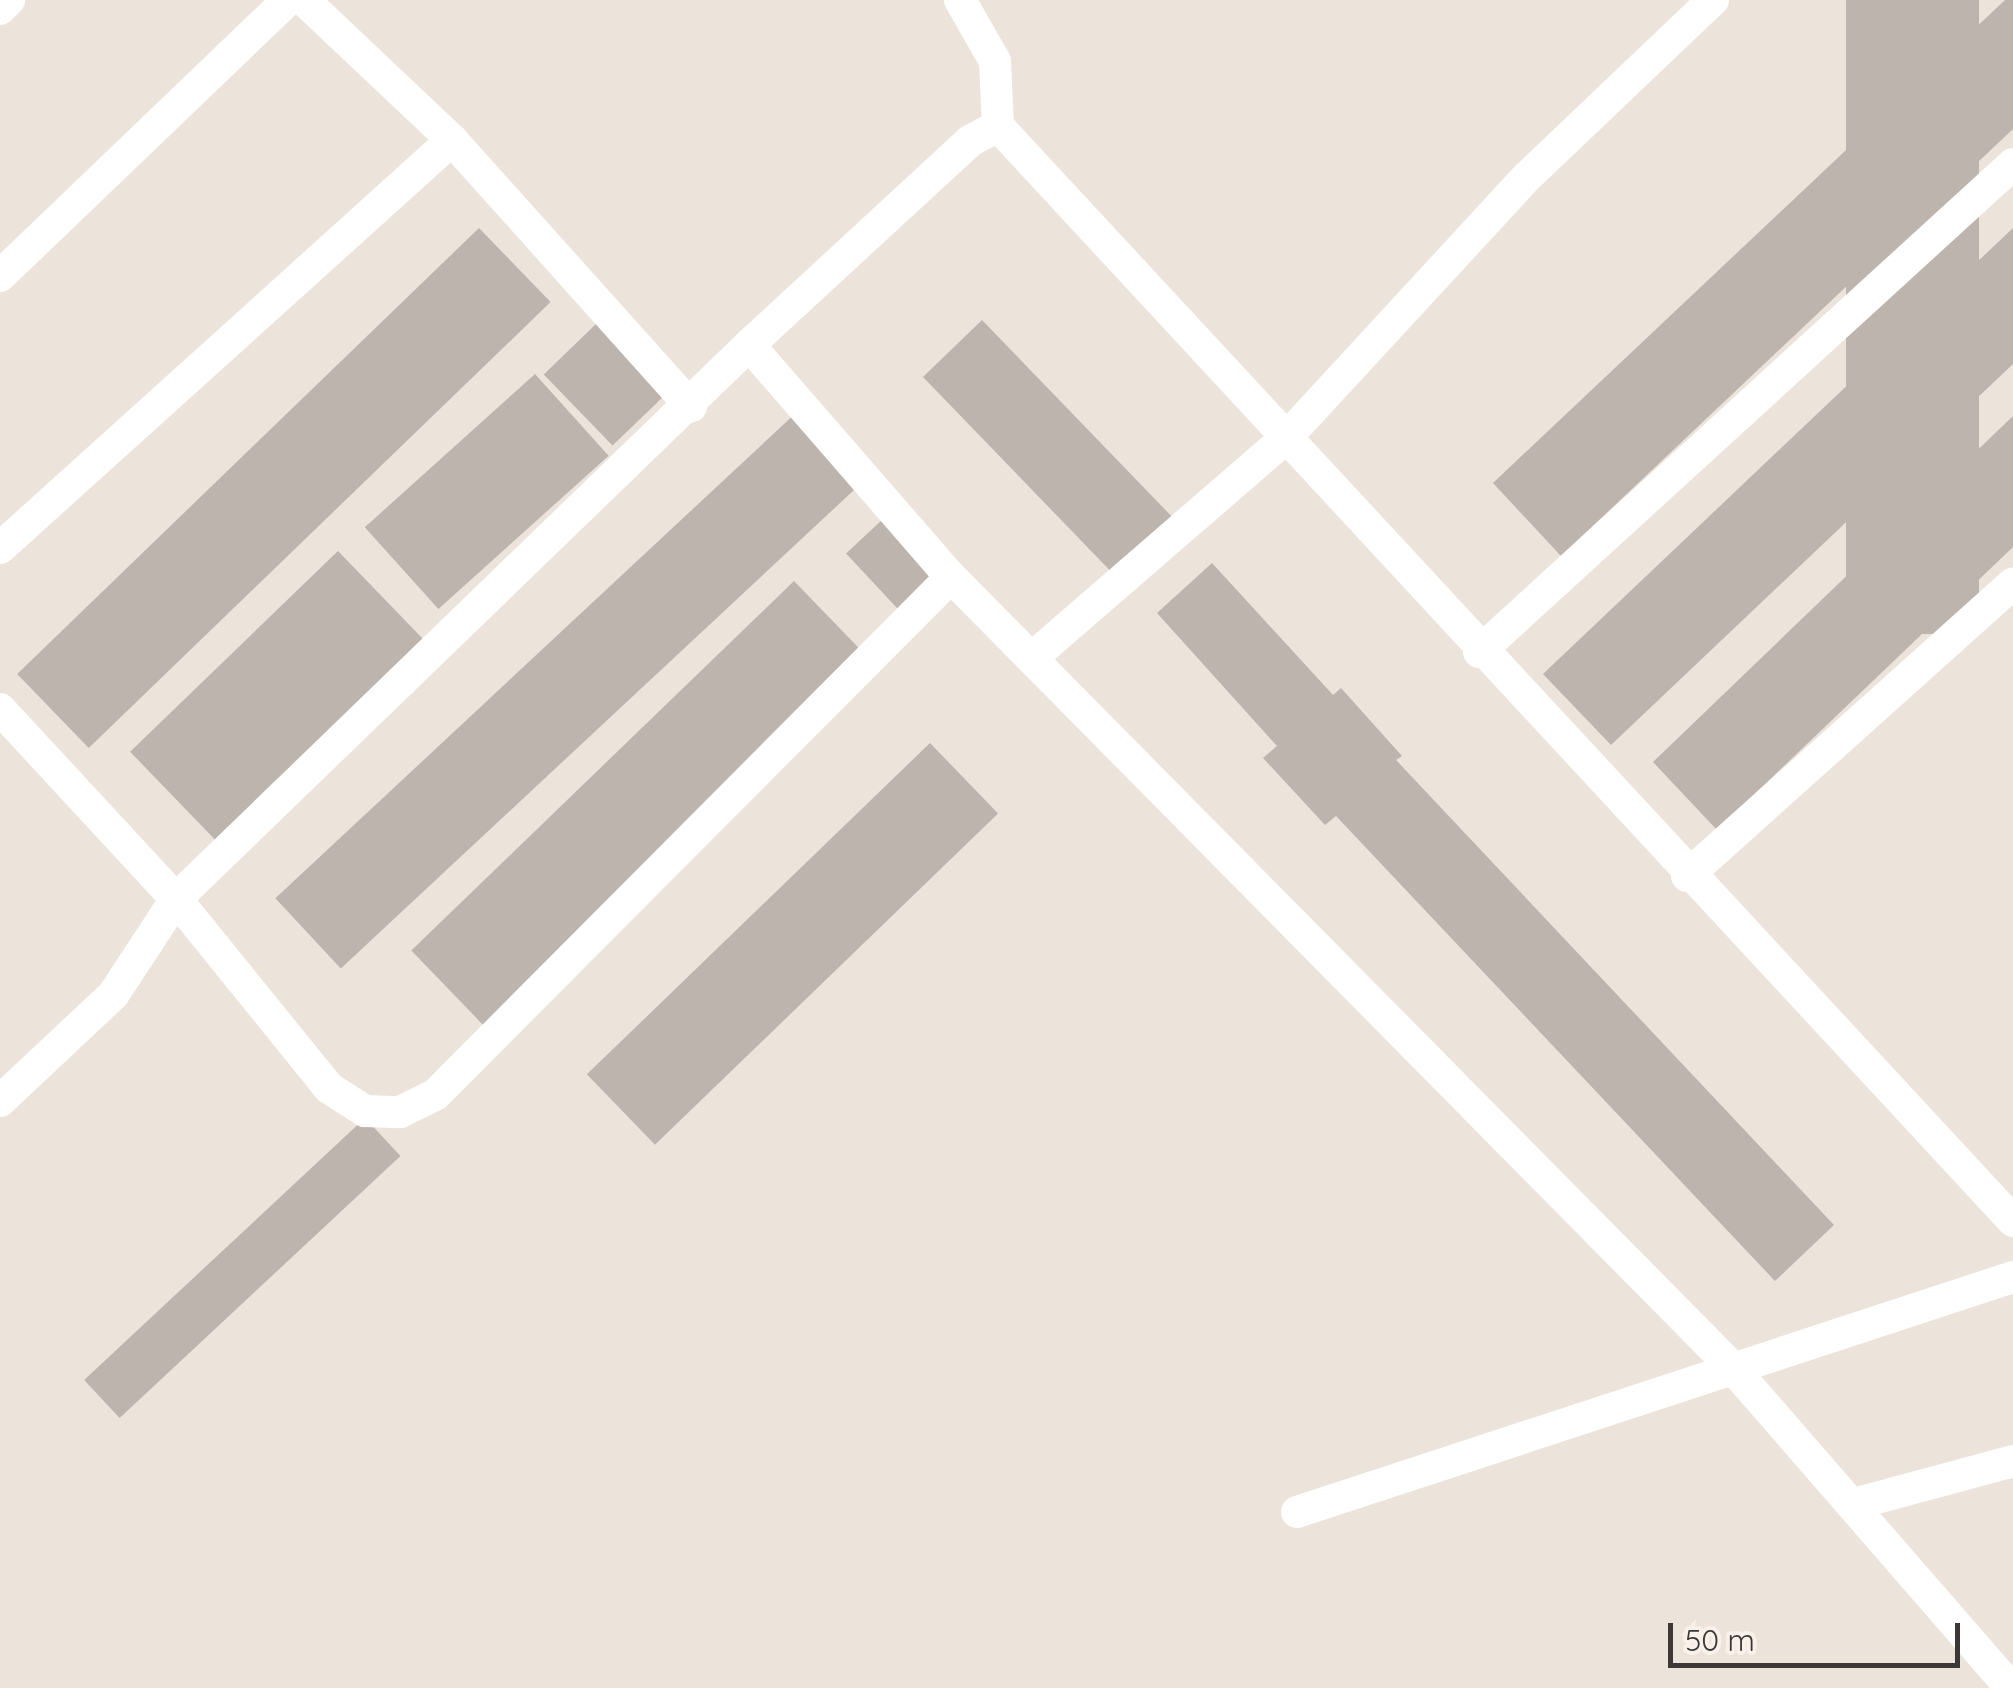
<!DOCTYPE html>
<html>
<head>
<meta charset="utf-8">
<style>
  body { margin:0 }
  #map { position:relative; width:2013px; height:1688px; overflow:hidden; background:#ece3db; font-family:Quicksand,sans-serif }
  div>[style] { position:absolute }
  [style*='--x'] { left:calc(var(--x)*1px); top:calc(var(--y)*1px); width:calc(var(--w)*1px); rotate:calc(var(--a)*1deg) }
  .building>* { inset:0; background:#bcb4ad; transform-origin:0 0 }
  .minor>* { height:32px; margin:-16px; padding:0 16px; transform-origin:16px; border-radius:16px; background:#fff }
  span { translate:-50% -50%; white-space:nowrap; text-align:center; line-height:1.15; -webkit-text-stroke:10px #f9f0e9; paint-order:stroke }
  .scale { position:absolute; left:1668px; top:1623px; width:292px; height:45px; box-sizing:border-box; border:5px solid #3c3835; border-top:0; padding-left:12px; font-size:30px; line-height:35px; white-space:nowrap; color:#3c3835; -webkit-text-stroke:8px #f9f0e9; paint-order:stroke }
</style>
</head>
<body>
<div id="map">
  <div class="building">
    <i style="left:1846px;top:0;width:133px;height:634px"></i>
    <i style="clip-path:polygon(2005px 0,2013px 0,2013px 129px,1561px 556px,1493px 483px)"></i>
    <i style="left:479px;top:228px;width:103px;height:642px;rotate:46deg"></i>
    <i style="clip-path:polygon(2013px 228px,2013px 364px,1611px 745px,1543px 674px)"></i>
    <i style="left:982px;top:320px;width:281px;height:82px;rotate:46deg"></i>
    <i style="left:597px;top:323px;width:99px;height:74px;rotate:46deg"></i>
    <i style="left:535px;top:374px;width:110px;height:229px;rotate:48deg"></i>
    <i style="left:799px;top:410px;width:96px;height:716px;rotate:47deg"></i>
    <i style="clip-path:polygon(2013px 416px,2013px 547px,1717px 830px,1653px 762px)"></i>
    <i style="left:898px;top:505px;width:86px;height:71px;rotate:47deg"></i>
    <i style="left:338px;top:551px;width:129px;height:289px;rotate:46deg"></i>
    <i style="clip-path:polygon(1212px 563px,1333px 695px,1341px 688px,1402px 756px,1396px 760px,1834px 1225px,1775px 1281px,1336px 816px,1325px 825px,1263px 758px,1277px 746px,1157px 613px)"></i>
    <i style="left:794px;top:581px;width:103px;height:532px;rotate:46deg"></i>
    <i style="left:930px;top:743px;width:98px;height:477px;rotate:46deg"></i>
    <i style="left:365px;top:1118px;width:52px;height:384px;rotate:47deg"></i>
  </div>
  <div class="minor">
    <i style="--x:304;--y:0;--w:204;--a:43.4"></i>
    <i style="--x:452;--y:140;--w:358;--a:48.1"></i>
    <i style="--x:960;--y:0;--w:70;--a:60.2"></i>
    <i style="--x:995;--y:61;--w:65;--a:87.4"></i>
    <i style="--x:998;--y:126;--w:1493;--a:47.17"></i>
    <i style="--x:0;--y:9;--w:13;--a:-45"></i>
    <i style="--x:0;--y:276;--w:399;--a:-43.8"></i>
    <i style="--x:749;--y:345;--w:308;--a:49"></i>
    <i style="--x:951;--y:577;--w:1109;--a:45.33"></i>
    <i style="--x:1731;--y:1366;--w:427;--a:49"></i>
    <i style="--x:0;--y:548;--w:609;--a:-42.07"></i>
    <i style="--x:1479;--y:652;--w:723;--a:-42.42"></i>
    <i style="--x:1033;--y:657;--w:333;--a:-40.9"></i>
    <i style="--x:1285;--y:439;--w:357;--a:-47.3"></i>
    <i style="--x:1527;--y:177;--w:257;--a:-43.6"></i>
    <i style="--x:0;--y:709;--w:259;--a:47.2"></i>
    <i style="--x:176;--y:899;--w:243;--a:51"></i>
    <i style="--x:329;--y:1088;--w:43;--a:32.6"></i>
    <i style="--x:365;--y:1111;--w:35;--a:2"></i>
    <i style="--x:400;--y:1112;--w:39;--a:-26"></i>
    <i style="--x:435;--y:1095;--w:731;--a:-45.11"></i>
    <i style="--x:1687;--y:876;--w:438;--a:-41.9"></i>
    <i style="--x:0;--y:1101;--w:155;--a:-43.2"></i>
    <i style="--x:113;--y:995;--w:115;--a:-56.7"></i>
    <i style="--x:176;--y:899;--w:797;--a:-44.03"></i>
    <i style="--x:749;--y:345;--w:301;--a:-42.7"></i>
    <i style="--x:970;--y:141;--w:32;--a:-28"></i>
    <i style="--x:1854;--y:1504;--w:165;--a:-15.1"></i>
    <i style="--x:1297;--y:1512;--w:754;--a:-18.17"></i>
  </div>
  <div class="scale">50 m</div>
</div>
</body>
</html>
